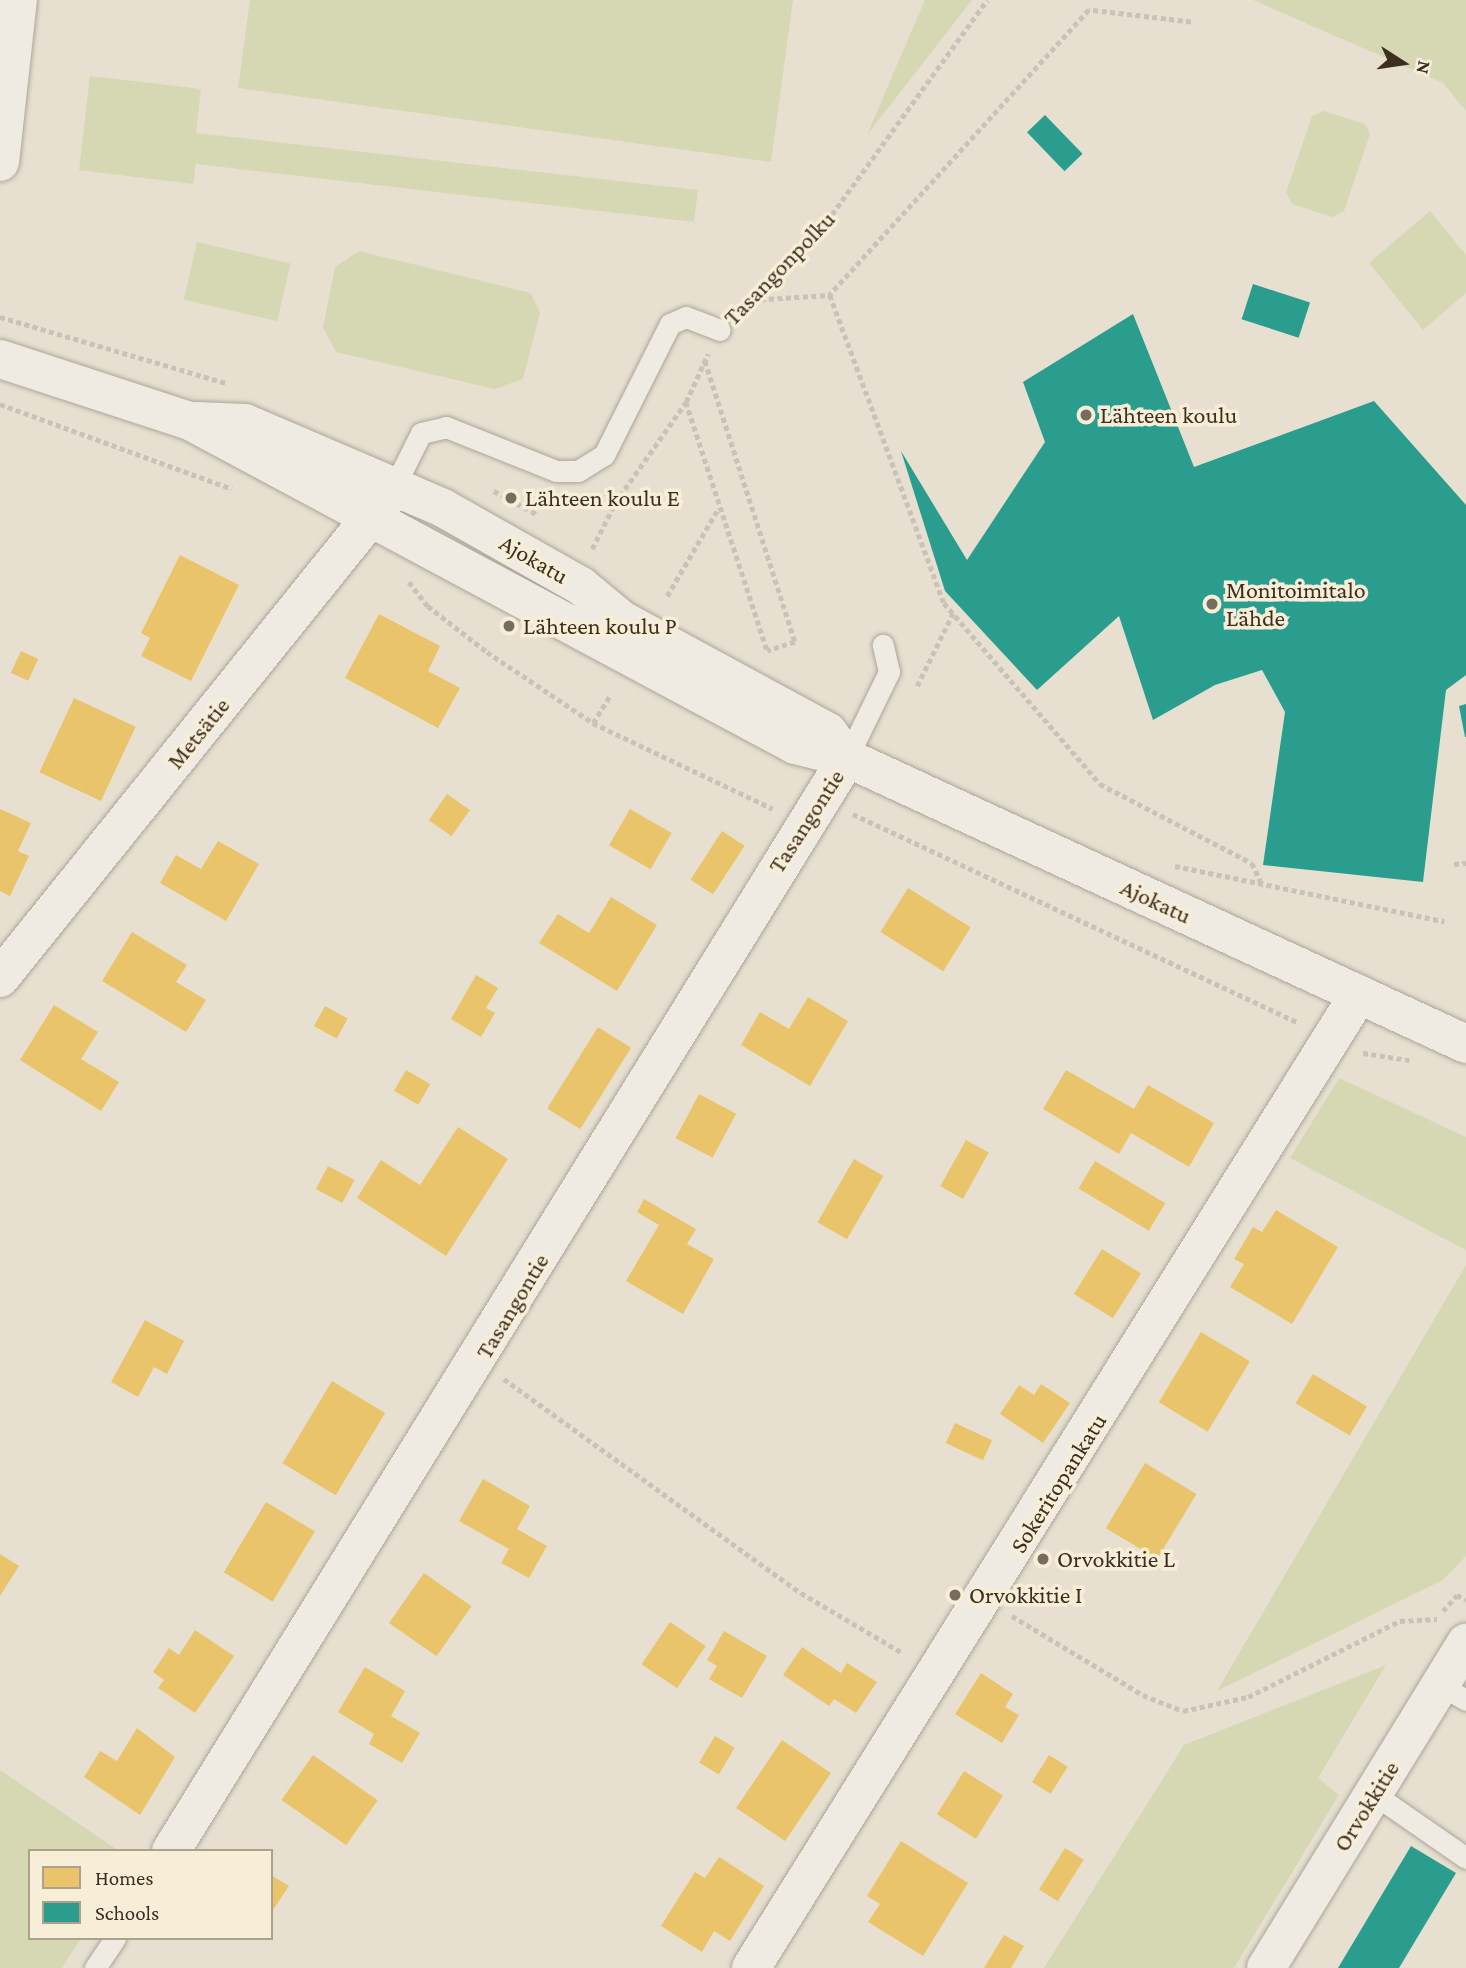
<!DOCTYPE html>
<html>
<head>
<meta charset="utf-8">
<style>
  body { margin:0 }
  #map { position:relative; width:1466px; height:1968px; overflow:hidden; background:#e7e0d1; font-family:"Crimson Pro",serif }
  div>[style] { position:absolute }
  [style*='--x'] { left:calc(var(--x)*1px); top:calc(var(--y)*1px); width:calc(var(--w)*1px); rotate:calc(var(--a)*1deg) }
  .green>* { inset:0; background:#d6d7b3; transform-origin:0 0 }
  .homes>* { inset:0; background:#e9c46a; transform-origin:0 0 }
  .schools>* { inset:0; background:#2a9d8f; transform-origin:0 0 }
  .path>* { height:4.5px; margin-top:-2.25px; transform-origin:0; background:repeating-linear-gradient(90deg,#c8c2b9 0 5px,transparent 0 8.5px) }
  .roads { filter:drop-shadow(0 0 2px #ada599) drop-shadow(0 0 2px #ada599) }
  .service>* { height:21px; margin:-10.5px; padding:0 10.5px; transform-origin:10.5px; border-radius:10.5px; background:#efebe3 }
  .minor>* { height:38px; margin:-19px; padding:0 19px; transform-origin:19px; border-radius:19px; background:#efebe3 }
  .tertiary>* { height:38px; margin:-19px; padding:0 19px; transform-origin:19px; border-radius:19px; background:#efebe3 }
  .dots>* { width:19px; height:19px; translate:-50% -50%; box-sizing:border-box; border:4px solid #f7eed8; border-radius:50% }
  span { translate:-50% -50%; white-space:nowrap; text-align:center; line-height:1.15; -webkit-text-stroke:7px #f7eed8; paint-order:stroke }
  .street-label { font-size:24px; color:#3d2e20 }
  .poi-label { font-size:24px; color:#3d2e20 }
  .left { translate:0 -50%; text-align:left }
  .legend { position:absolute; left:28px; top:1849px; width:245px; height:91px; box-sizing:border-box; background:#f7eed8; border:2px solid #ada18e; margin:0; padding:9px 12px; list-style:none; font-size:21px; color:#3d2e20 }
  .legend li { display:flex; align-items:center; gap:14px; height:35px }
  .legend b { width:35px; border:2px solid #ada18e }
  .north { position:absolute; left:1368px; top:28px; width:70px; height:70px; -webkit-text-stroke:5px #f7eed8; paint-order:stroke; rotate:102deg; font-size:19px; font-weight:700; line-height:28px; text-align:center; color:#3d2e20 }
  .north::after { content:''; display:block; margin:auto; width:24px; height:32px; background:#3d2e20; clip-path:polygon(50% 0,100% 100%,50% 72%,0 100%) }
</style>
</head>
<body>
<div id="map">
  <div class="green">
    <i style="clip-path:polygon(250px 0,793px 0,771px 162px,238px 88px)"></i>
    <i style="clip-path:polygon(925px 0,972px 0,867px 135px,899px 60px)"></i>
    <i style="clip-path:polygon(1253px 0,1466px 0,1466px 111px,1443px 83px)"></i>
    <i style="clip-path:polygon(90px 76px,201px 89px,196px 133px,698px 190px,694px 222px,196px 164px,193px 184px,79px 170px)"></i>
    <i style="clip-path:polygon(1324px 111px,1365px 124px,1370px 134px,1344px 211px,1332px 217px,1292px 204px,1286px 192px,1312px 116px)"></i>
    <i style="clip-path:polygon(1430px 211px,1466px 255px,1466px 293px,1423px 330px,1369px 263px)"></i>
    <i style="left:197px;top:242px;width:96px;height:59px;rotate:13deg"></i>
    <i style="clip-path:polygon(359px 251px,531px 293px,540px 313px,523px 379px,495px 389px,336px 352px,323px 327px,335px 267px)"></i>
    <i style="clip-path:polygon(1339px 1078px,1466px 1137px,1466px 1250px,1290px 1158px)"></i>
    <i style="clip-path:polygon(1466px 1265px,1466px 1556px,1443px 1580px,1217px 1691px)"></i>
    <i style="clip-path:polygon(1386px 1665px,1318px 1778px,1339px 1795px,1234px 1968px,1044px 1968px,1184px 1745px)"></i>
    <i style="clip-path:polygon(0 1770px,119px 1851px,30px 1851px,30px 1938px,81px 1938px,62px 1968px,0 1968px)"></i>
  </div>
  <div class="homes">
    <i style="clip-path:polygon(180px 555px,239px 585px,191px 681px,141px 656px,150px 638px,141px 633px)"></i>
    <i style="clip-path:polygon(379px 614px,440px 646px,428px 671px,460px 688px,438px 728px,345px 678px)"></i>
    <i style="left:21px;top:651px;width:19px;height:24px;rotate:25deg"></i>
    <i style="left:74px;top:698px;width:68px;height:82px;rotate:25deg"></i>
    <i style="left:447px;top:794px;width:28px;height:32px;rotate:35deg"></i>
    <i style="clip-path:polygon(0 809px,31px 823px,18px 851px,29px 856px,10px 896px,0 891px)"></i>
    <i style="left:630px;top:809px;width:48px;height:42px;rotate:30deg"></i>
    <i style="left:722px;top:831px;width:27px;height:58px;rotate:33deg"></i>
    <i style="clip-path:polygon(218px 841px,259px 864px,226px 921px,160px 883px,176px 855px,201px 869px)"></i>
    <i style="left:908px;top:888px;width:74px;height:52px;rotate:32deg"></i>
    <i style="clip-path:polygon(611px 897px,657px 925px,617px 991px,539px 943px,558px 914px,589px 933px)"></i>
    <i style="clip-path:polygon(132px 932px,187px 965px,176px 982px,206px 1000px,186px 1032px,102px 981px)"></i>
    <i style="clip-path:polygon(476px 975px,498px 988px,486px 1008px,495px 1013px,481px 1037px,451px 1019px)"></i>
    <i style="clip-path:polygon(808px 997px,848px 1021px,810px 1086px,741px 1045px,760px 1012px,789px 1029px)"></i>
    <i style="clip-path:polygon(54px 1005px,98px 1032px,81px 1059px,119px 1082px,101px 1111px,20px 1060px)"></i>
    <i style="left:325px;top:1006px;width:26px;height:23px;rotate:29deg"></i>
    <i style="left:598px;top:1027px;width:39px;height:96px;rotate:32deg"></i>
    <i style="left:406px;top:1070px;width:28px;height:24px;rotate:30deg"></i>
    <i style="clip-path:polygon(1066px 1070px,1134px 1109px,1148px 1085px,1214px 1123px,1189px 1167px,1131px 1133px,1119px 1154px,1043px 1109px)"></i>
    <i style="left:699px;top:1094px;width:42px;height:50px;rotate:28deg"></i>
    <i style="clip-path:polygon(458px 1127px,508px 1159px,446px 1256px,357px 1198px,381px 1160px,420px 1185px)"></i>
    <i style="left:966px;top:1140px;width:26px;height:53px;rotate:29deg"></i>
    <i style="left:854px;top:1159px;width:34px;height:73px;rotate:30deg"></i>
    <i style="left:1095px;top:1161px;width:82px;height:32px;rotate:31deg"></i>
    <i style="left:328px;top:1166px;width:30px;height:26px;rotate:28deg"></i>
    <i style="clip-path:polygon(644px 1199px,696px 1229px,687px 1244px,714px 1259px,683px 1314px,626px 1281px,659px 1225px,637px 1212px)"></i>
    <i style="clip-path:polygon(1276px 1210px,1338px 1247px,1292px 1324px,1230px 1287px,1244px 1264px,1234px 1259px,1253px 1227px,1262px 1232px)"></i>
    <i style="left:1102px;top:1249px;width:46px;height:53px;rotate:32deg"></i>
    <i style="clip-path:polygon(145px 1320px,184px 1341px,167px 1374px,154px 1367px,138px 1397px,111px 1382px)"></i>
    <i style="left:1201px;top:1332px;width:57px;height:82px;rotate:31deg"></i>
    <i style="left:1313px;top:1374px;width:63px;height:34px;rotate:31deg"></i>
    <i style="left:332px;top:1381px;width:62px;height:96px;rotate:31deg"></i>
    <i style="clip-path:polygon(1041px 1384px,1070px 1403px,1043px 1443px,1000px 1414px,1019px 1385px,1034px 1395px)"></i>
    <i style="left:955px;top:1423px;width:41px;height:22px;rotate:25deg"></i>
    <i style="left:1145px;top:1463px;width:60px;height:76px;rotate:31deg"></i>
    <i style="clip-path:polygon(483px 1479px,530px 1506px,517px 1529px,547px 1546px,529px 1578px,501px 1563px,509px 1549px,459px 1521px)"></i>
    <i style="left:266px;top:1502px;width:57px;height:82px;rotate:31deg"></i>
    <i style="clip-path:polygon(0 1554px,19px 1566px,0 1596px)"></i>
    <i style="left:424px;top:1573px;width:58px;height:61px;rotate:35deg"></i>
    <i style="left:670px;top:1622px;width:43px;height:51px;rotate:34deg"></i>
    <i style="clip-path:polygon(195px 1630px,234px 1656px,195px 1713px,158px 1688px,164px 1680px,153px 1672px,169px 1648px,179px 1655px)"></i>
    <i style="clip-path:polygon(724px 1631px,767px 1656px,742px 1698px,709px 1679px,717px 1666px,707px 1660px)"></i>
    <i style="clip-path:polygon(802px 1647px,841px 1673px,847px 1663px,877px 1682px,856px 1713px,834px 1699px,829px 1706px,783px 1675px)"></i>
    <i style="clip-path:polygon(365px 1667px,405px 1691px,391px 1716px,420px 1733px,402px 1763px,369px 1744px,374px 1734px,338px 1712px)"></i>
    <i style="clip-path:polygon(981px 1673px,1013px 1694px,1005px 1707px,1019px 1715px,1002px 1743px,955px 1714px)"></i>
    <i style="clip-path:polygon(137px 1728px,175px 1757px,140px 1815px,84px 1777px,100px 1751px,117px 1761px)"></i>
    <i style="left:715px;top:1736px;width:23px;height:31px;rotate:31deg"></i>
    <i style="left:782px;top:1740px;width:59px;height:82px;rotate:34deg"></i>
    <i style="left:313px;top:1755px;width:79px;height:55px;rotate:35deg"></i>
    <i style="left:1049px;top:1755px;width:22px;height:32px;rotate:32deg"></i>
    <i style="left:964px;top:1771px;width:46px;height:51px;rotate:32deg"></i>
    <i style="clip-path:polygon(901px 1841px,968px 1883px,923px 1956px,868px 1922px,880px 1904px,867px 1896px)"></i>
    <i style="left:1065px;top:1848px;width:22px;height:49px;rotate:32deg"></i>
    <i style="clip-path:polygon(719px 1857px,764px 1886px,730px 1941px,714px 1931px,702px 1952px,661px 1926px,695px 1872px,705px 1878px)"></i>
    <i style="clip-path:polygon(271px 1875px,289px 1886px,271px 1913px)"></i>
    <i style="clip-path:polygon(1004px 1935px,1024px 1946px,1011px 1968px,984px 1968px)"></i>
  </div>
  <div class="schools">
    <i style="left:1045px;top:115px;width:54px;height:25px;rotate:46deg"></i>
    <i style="left:1253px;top:284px;width:60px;height:37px;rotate:18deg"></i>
    <i style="clip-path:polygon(1133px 314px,1194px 467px,1374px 401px,1466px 505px,1466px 675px,1446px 690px,1423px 882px,1263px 865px,1285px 712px,1262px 670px,1215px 685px,1153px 720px,1119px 616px,1037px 690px,945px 591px,901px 451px,967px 560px,1045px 442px,1023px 382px)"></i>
    <i style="clip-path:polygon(1466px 704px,1466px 737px,1465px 737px,1459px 706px)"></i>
    <i style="clip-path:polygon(1411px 1846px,1456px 1873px,1399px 1968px,1338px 1968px)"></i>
  </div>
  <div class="path">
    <i style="--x:1191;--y:22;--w:103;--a:-173.3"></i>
    <i style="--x:1089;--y:10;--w:385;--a:132.3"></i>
    <i style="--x:830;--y:295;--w:328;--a:69.7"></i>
    <i style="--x:944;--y:603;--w:239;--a:49.2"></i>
    <i style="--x:1100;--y:784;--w:171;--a:27.5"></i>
    <i style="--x:1252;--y:863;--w:23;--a:65"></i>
    <i style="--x:752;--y:300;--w:78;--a:-3.7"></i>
    <i style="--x:740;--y:311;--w:108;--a:-44.6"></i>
    <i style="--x:817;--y:235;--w:290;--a:-54.1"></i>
    <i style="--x:0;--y:317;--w:235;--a:16.3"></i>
    <i style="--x:705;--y:361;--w:295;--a:72.2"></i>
    <i style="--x:795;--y:642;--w:29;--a:162"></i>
    <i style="--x:686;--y:402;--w:261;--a:71.9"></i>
    <i style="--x:0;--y:404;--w:247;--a:20.1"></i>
    <i style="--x:494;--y:491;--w:50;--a:28.6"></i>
    <i style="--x:592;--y:549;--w:51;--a:-63.4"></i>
    <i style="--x:615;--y:503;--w:123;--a:-54.9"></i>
    <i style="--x:686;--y:402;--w:53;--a:-65.4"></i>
    <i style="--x:409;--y:582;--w:31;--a:52"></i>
    <i style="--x:428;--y:606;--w:75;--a:37.9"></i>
    <i style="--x:487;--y:652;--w:128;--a:33.8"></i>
    <i style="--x:593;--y:723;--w:199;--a:25.5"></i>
    <i style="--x:667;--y:596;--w:101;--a:-59.6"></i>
    <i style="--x:917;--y:686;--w:81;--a:-63.7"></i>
    <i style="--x:593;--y:723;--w:34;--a:-58"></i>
    <i style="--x:853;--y:814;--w:491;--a:25.1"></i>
    <i style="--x:1454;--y:864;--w:12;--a:-5"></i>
    <i style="--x:1175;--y:866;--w:275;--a:11.6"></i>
    <i style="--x:1363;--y:1053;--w:47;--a:8.7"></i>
    <i style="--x:504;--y:1379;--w:366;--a:35.8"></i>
    <i style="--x:801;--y:1593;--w:118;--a:30.5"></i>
    <i style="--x:1443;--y:1611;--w:21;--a:-49"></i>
    <i style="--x:1457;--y:1595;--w:10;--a:29"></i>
    <i style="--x:1012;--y:1616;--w:153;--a:31.1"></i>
    <i style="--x:1143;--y:1695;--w:43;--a:21.8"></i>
    <i style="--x:1183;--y:1711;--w:66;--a:-12.2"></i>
    <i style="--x:1248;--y:1697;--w:170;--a:-26.6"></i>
    <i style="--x:1400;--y:1621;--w:37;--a:-3"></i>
  </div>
  <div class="roads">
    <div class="service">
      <i style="--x:394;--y:487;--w:60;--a:-63.4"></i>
      <i style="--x:421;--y:433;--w:26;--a:-13"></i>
      <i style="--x:446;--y:427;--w:118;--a:21.8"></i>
      <i style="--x:556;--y:471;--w:22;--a:0"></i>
      <i style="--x:578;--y:471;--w:31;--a:-32"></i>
      <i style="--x:604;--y:455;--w:147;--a:-63.3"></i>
      <i style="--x:670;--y:324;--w:17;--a:-24"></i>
      <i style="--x:686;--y:317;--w:36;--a:21"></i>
      <i style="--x:847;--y:758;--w:96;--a:-64"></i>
      <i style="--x:889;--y:672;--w:28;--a:-103"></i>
      <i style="--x:1440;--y:1685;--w:30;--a:30"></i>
      <i style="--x:1374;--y:1794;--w:112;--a:34.8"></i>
      <i style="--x:95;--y:1968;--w:36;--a:-56"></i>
    </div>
    <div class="minor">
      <i style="--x:0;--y:162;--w:163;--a:-83.7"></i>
      <i style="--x:0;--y:978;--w:624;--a:-51.18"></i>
      <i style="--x:171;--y:1851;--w:1285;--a:-58.26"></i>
      <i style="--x:751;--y:1968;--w:1148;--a:-58.03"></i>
    </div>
    <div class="tertiary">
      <i style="--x:0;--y:359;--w:200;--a:18.1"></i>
      <i style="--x:190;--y:421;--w:686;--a:28.17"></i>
      <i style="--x:795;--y:745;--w:54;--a:14"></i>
      <i style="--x:847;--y:758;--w:682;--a:24.8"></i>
      <i style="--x:195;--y:421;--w:50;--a:2.3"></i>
      <i style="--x:245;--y:423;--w:215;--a:23.2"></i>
      <i style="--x:443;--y:508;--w:159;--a:29.5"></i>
      <i style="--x:581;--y:586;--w:53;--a:39.7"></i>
      <i style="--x:622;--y:620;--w:234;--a:28.5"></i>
      <i style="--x:828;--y:732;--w:32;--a:54"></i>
      <i style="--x:1266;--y:1968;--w:382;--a:-58.4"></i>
    </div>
  </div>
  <div class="dots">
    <i style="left:1086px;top:415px;background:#786c5e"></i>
    <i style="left:511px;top:498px;background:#786c5e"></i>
    <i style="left:1212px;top:604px;background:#786c5e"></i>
    <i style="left:509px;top:626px;background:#786c5e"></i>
    <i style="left:1043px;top:1559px;background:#786c5e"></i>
    <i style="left:955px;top:1595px;background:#786c5e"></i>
  </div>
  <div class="street-label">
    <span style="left:779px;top:268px;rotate:-46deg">Tasangonpolku</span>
    <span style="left:534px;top:559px;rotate:30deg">Ajokatu</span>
    <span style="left:198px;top:733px;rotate:-51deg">Metsätie</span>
    <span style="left:806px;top:821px;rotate:-57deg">Tasangontie</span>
    <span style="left:1156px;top:901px;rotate:25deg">Ajokatu</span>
    <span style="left:512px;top:1306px;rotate:-59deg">Tasangontie</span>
    <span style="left:1058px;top:1483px;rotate:-58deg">Sokeritopankatu</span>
    <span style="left:1366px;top:1806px;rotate:-58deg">Orvokkitie</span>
  </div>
  <div class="poi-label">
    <span class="left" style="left:1100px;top:415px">Lähteen koulu</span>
    <span class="left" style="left:525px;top:498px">Lähteen koulu E</span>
    <span class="left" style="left:1226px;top:604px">Monitoimitalo<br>Lähde</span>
    <span class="left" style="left:523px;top:626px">Lähteen koulu P</span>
    <span class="left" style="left:1057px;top:1559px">Orvokkitie L</span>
    <span class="left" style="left:969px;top:1595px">Orvokkitie I</span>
  </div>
  <ul class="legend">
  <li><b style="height:19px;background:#e9c46a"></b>Homes</li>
  <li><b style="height:19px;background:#2a9d8f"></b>Schools</li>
  </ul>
  <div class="north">N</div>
</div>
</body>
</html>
